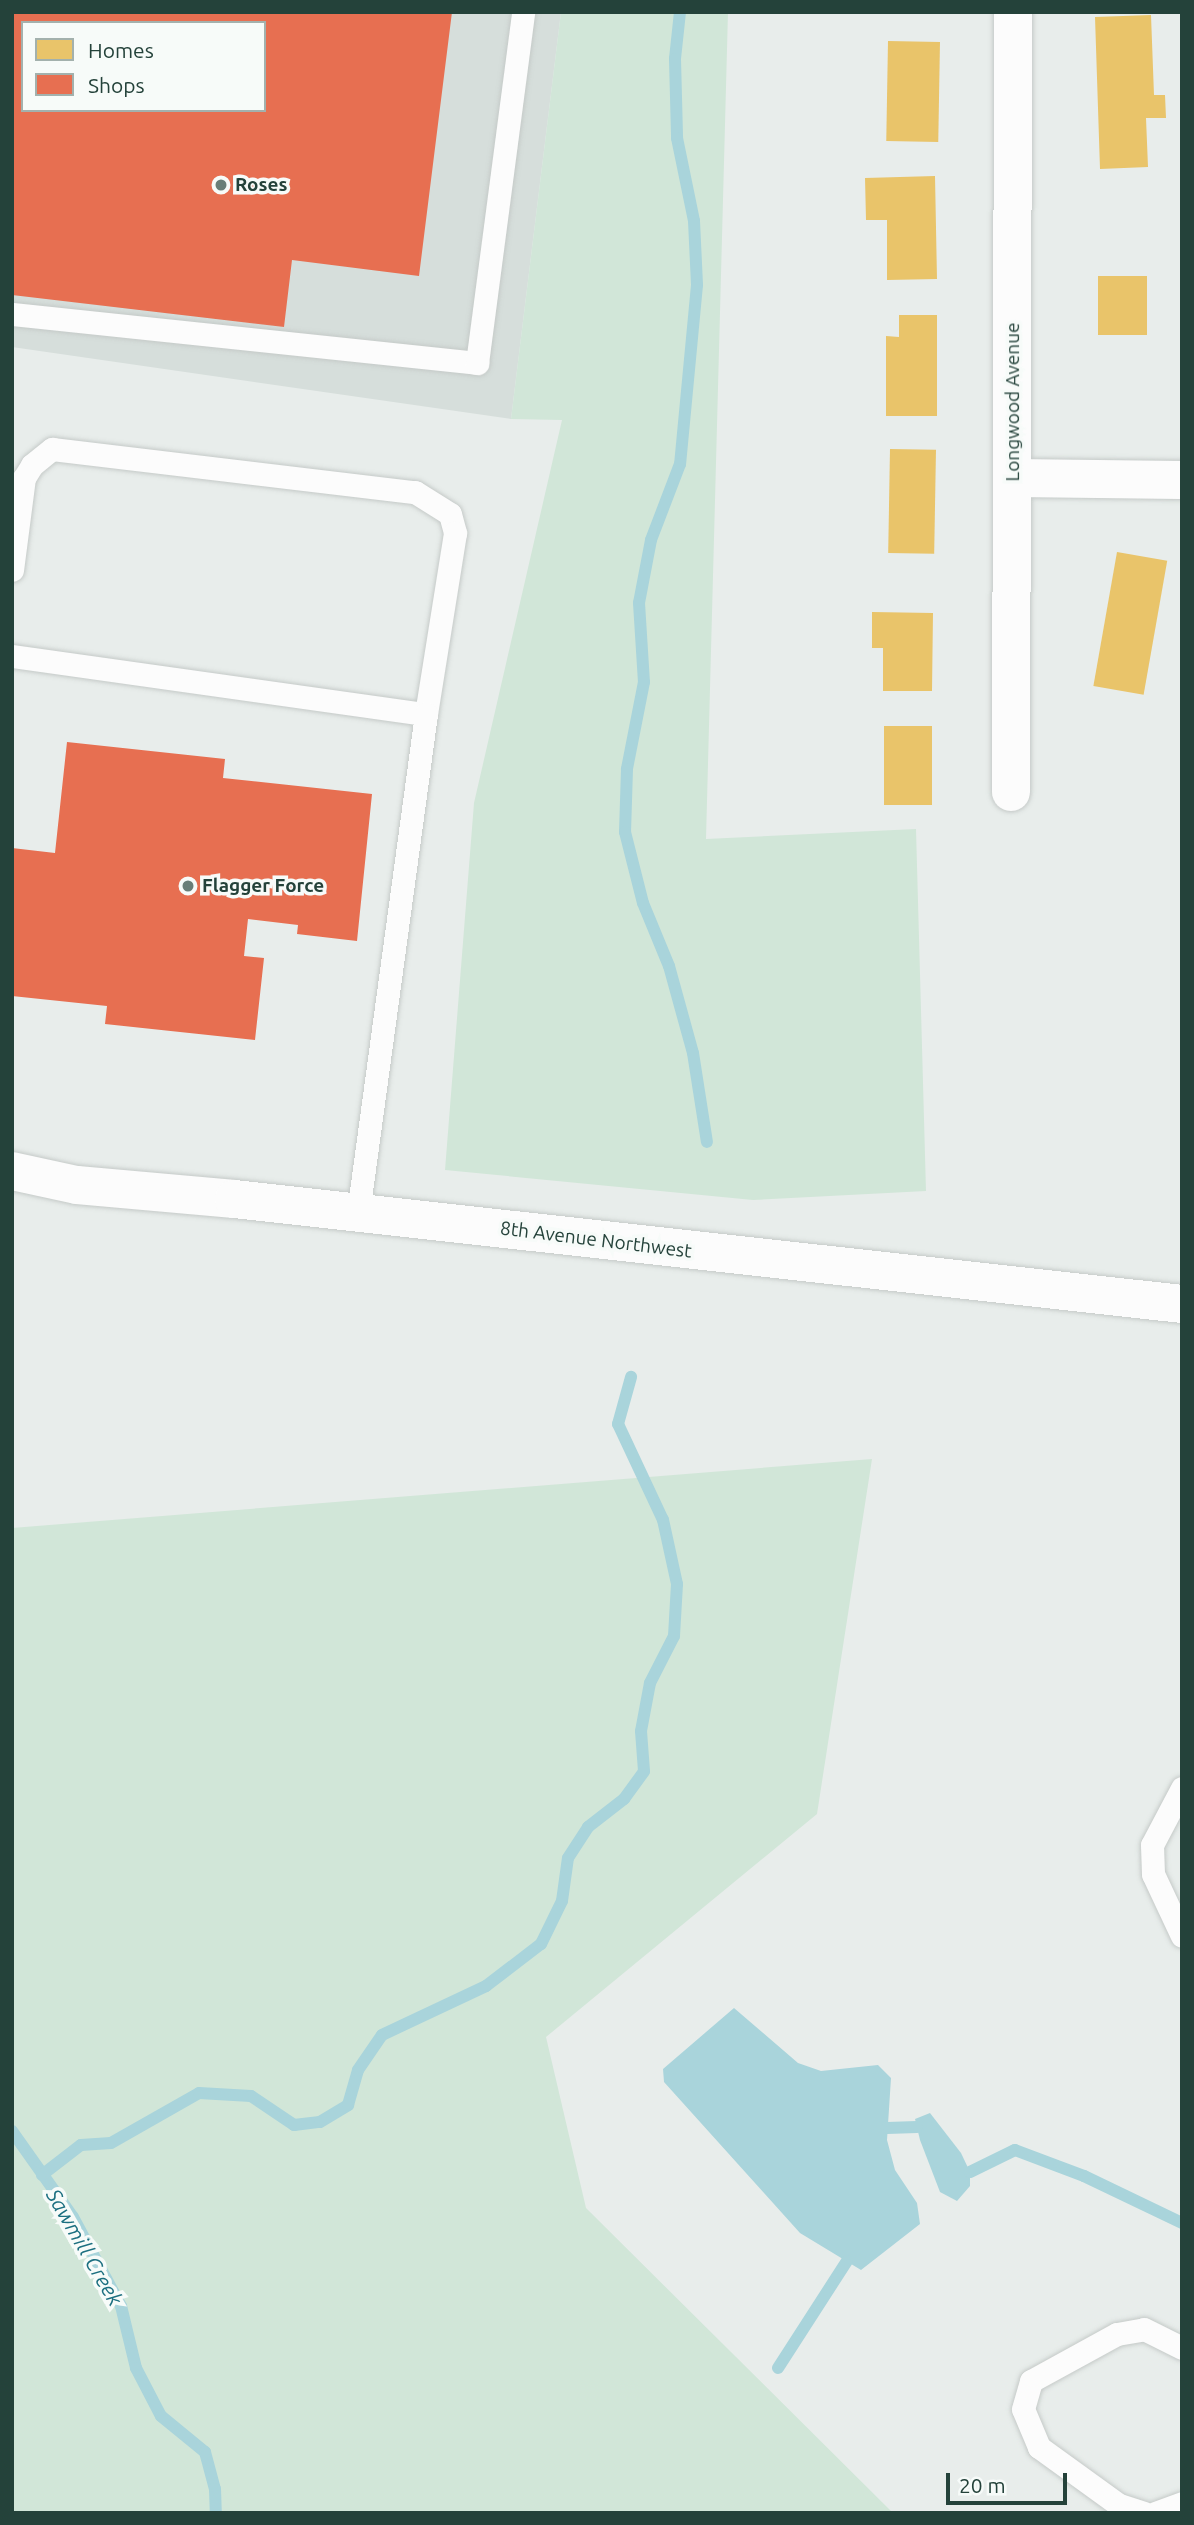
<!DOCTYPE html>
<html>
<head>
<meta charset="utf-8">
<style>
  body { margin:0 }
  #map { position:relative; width:1194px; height:2525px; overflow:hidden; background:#e8edeb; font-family:Ubuntu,sans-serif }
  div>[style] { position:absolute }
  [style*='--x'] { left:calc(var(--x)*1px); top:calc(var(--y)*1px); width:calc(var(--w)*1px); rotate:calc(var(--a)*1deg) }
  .built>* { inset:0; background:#d6dedb }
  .green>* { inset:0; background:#d1e6d8 }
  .water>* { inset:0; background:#a9d4db }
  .homes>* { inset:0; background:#e9c46a; transform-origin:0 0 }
  .shops>* { inset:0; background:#e76f51 }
  .stream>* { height:12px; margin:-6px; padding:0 6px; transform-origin:6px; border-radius:6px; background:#a9d4db }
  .roads { filter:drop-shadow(0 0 2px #c5cac8) drop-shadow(0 0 2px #c5cac8) }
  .lane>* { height:23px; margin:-11.5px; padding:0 11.5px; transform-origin:11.5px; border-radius:11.5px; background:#fcfcfc }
  .street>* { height:38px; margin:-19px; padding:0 19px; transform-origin:19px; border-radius:19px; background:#fcfcfc }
  .secondary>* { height:38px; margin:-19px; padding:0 19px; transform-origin:19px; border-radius:19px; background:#fcfcfc }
  .dots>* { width:19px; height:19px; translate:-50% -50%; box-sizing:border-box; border:4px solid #f7fbf9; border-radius:50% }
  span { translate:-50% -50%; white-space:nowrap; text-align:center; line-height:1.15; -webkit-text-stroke:7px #f7fbf9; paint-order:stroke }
  .poi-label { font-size:19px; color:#24423a; font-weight:700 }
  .left { translate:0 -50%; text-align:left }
  .street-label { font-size:19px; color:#24423a }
  .water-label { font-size:21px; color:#1c6f80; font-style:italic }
  .frame { position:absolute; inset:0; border:14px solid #24423a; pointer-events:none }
  .legend { position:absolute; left:21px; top:21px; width:245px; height:91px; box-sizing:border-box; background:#f7fbf9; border:2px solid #a3b1ad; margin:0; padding:9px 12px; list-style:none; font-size:21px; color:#24423a }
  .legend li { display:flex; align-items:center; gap:14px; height:35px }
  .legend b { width:35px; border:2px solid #a3b1ad }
  .scale { position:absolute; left:946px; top:2473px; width:121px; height:32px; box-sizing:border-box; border:4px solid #24423a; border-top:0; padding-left:9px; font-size:21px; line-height:24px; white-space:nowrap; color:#24423a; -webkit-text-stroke:5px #f7fbf9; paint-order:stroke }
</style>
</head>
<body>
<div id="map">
  <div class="built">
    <i style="clip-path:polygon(evenodd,12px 12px,561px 12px,511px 419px,12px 347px,12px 12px,23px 23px,264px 23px,264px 110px,23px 110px,23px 23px)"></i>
  </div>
  <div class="green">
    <i style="clip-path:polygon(561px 12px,728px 12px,706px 839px,916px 829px,926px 1191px,753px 1200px,445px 1170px,474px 803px,562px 420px,511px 419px)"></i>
    <i style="clip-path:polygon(872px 1459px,817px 1814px,546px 2037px,586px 2208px,893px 2513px,12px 2513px,12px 1528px)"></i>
  </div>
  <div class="water">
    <i style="clip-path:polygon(734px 2008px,798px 2063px,821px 2071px,878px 2065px,891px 2078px,887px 2140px,895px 2170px,917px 2203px,920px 2224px,861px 2270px,800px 2233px,664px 2082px,663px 2069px)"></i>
    <i style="clip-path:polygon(930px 2113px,961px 2153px,970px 2172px,970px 2186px,957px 2201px,940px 2192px,920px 2140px,915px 2119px)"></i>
  </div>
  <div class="homes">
    <i style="clip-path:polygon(1151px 15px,1154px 95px,1165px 95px,1166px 118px,1146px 118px,1148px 167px,1100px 169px,1095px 17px)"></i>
    <i style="left:888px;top:41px;width:52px;height:100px;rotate:1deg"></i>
    <i style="clip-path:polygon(935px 176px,937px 279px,887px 280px,887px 220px,866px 220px,865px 178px)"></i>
    <i style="left:1098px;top:276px;width:49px;height:59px"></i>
    <i style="clip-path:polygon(899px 315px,937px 315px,937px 416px,886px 416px,886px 336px,899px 337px)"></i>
    <i style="left:890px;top:449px;width:46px;height:104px;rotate:1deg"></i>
    <i style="left:1117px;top:552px;width:51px;height:136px;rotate:10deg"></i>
    <i style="clip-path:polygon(872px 612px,933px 613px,932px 691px,883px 691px,883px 648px,872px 648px)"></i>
    <i style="left:884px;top:726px;width:48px;height:79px"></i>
  </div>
  <div class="shops">
    <i style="clip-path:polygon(evenodd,12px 12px,452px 12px,419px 276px,292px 260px,284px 327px,12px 295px,12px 12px,23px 23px,264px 23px,264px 110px,23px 110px,23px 23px)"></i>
    <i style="clip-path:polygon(67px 742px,225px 759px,223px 778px,372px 794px,357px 941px,297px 934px,298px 925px,248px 919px,244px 956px,264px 958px,255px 1040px,105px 1024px,107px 1006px,12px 996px,12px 848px,55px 853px)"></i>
  </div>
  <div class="stream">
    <i style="--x:680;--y:12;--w:47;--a:96.1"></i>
    <i style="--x:675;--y:59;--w:79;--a:88.5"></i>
    <i style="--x:677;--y:138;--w:85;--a:78.4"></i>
    <i style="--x:694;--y:221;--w:64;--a:87.3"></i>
    <i style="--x:697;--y:285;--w:180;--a:95.4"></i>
    <i style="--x:680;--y:464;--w:81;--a:110.9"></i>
    <i style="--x:651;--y:540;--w:64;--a:100.8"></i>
    <i style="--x:639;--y:603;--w:79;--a:86.4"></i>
    <i style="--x:644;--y:682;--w:89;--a:101.1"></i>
    <i style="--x:627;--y:769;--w:63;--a:91.8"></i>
    <i style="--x:625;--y:832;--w:73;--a:75.8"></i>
    <i style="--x:643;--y:903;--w:68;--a:67.6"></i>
    <i style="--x:669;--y:966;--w:90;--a:74.6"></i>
    <i style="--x:693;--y:1053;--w:90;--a:81.1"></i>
    <i style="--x:887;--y:2128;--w:30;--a:-2"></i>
    <i style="--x:12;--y:2131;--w:105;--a:54.7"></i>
    <i style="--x:73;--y:2217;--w:101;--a:61.7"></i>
    <i style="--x:121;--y:2306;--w:64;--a:76.4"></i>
    <i style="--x:136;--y:2368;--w:54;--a:62.5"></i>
    <i style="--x:161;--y:2416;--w:57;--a:39.3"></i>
    <i style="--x:205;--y:2452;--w:38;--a:75"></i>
    <i style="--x:215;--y:2489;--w:24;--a:88"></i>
    <i style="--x:970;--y:2172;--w:50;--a:-26.1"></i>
    <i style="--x:1015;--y:2150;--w:74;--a:20.6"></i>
    <i style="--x:1084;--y:2176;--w:109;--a:25.6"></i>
    <i style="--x:42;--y:2175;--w:49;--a:-37.6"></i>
    <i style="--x:81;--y:2145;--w:30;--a:-4"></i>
    <i style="--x:111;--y:2143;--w:101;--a:-29.6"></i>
    <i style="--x:199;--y:2093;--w:52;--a:3.3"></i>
    <i style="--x:251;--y:2096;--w:52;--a:34"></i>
    <i style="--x:294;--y:2125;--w:26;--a:-7"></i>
    <i style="--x:320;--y:2122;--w:33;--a:-31"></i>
    <i style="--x:348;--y:2105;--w:36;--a:-74"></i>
    <i style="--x:358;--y:2070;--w:42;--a:-55.6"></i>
    <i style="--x:382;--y:2035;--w:115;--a:-25.2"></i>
    <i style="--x:486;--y:1986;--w:69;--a:-37.4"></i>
    <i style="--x:541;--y:1944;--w:48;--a:-64"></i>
    <i style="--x:562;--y:1901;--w:43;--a:-82.1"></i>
    <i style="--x:568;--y:1858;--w:37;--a:-57"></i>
    <i style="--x:588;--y:1827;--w:46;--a:-37.9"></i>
    <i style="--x:624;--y:1799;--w:34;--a:-54"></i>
    <i style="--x:644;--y:1771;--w:40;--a:-94.3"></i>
    <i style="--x:641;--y:1731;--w:49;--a:-79.4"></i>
    <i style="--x:650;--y:1683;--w:53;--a:-62.9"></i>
    <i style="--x:674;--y:1636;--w:52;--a:-86.7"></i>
    <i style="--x:677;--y:1584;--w:66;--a:-102.3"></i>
    <i style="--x:663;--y:1520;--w:106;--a:-115.1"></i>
    <i style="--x:618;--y:1424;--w:49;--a:-74.5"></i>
    <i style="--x:778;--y:2368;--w:127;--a:-57.2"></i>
  </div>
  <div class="roads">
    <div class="lane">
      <i style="--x:12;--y:314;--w:468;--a:6"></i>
      <i style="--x:477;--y:363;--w:354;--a:-82.5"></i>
      <i style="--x:12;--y:570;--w:93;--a:-82.6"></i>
      <i style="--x:24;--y:478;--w:15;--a:-58"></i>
      <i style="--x:32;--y:465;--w:26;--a:-39"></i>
      <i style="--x:52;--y:449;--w:366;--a:6.8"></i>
      <i style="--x:415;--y:492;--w:41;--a:32.2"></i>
      <i style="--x:450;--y:514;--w:20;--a:75"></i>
      <i style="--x:455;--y:533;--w:183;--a:99.1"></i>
      <i style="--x:12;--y:656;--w:418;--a:8"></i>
      <i style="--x:426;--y:714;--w:504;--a:97.76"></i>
      <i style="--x:1182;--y:1788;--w:64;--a:117.8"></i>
      <i style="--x:1152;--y:1845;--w:29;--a:88"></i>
      <i style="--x:1153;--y:1874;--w:68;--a:64.9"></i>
      <i style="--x:1144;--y:2513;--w:26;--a:-162"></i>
      <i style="--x:1119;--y:2505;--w:99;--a:-144.1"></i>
      <i style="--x:1039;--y:2447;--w:41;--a:-112.8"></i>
      <i style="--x:1023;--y:2409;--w:29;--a:-74"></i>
      <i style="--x:1031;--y:2381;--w:98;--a:-28.7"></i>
      <i style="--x:1117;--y:2334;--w:27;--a:-10"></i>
      <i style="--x:1144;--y:2329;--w:42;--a:26.6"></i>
      <i style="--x:1155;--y:2513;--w:29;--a:-20"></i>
    </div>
    <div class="street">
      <i style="--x:1013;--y:478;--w:169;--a:0.7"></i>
      <i style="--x:1011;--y:792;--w:780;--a:-89.85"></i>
    </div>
    <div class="secondary">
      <i style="--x:12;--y:1171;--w:66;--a:12.2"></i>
      <i style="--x:77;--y:1185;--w:158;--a:5.1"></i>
      <i style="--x:234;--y:1199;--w:954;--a:6.32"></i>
    </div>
  </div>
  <div class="dots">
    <i style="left:221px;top:185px;background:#697e78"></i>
    <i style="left:188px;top:886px;background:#697e78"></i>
  </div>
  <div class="poi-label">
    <span class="left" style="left:235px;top:185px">Roses</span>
    <span class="left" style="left:202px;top:886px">Flagger Force</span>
  </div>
  <div class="street-label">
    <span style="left:1013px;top:402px;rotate:-90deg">Longwood Avenue</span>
    <span style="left:596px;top:1240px;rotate:7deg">8th Avenue Northwest</span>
  </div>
  <div class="water-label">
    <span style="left:85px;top:2247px;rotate:60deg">Sawmill Creek</span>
  </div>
  <div class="frame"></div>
  <ul class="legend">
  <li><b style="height:19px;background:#e9c46a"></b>Homes</li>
  <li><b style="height:19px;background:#e76f51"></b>Shops</li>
  </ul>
  <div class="scale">20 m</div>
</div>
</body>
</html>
